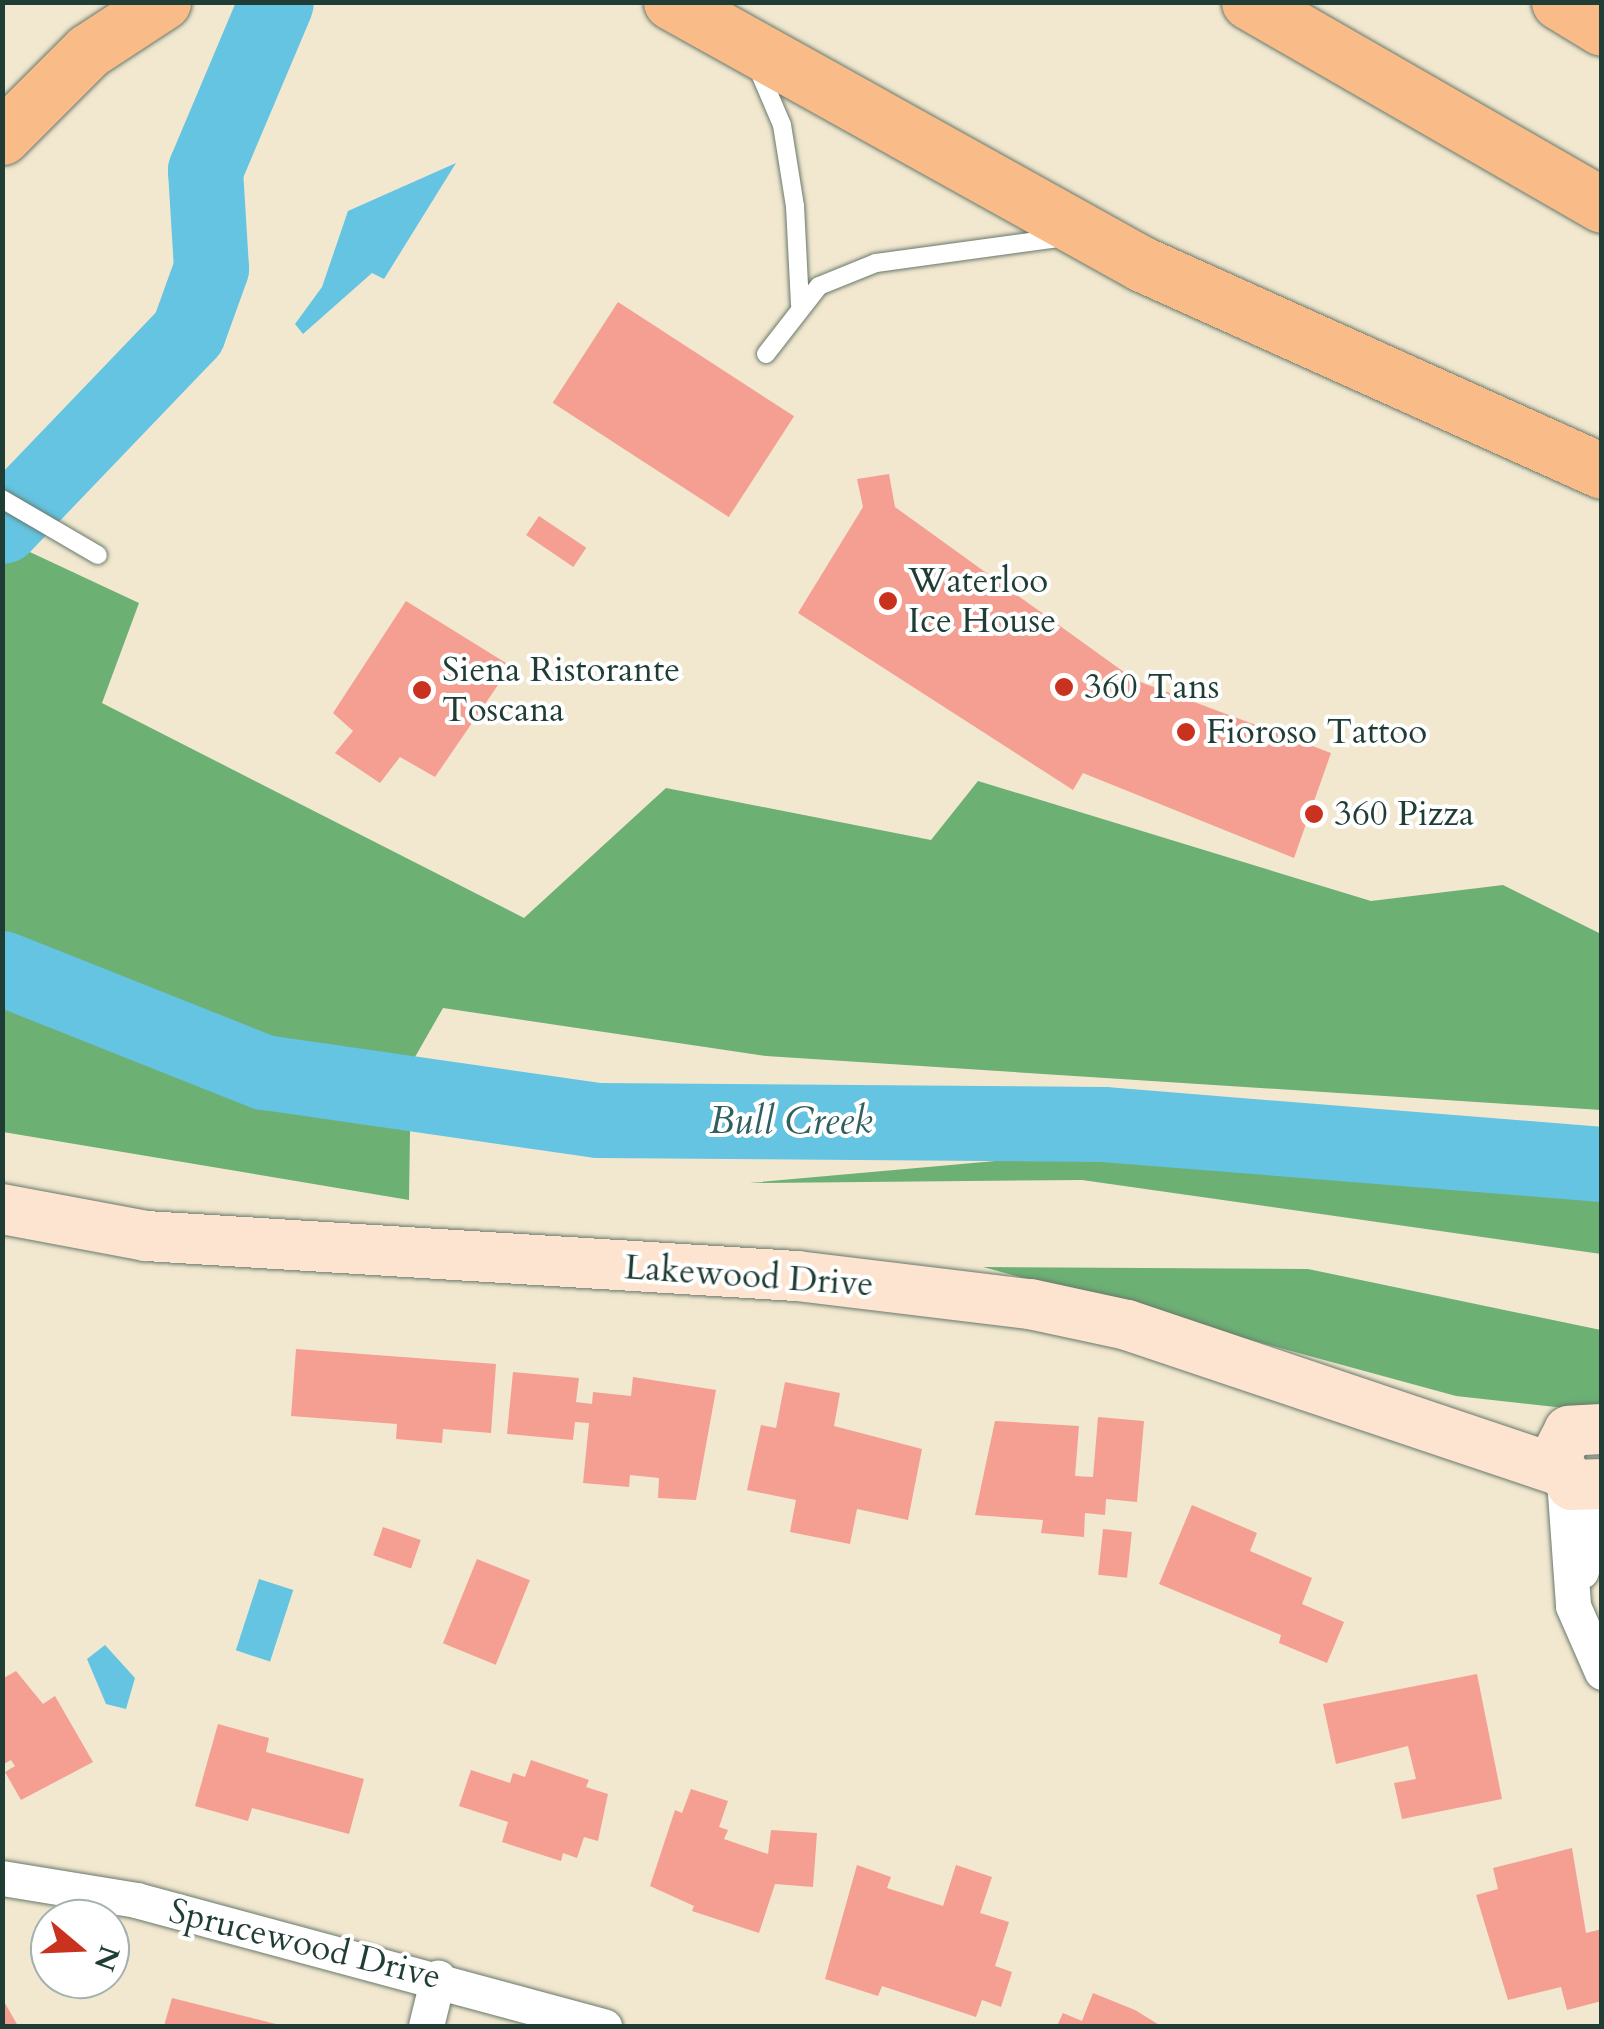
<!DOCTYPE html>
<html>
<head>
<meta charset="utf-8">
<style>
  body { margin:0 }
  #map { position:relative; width:1604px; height:2029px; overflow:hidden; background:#f2e8d0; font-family:Cardo,serif }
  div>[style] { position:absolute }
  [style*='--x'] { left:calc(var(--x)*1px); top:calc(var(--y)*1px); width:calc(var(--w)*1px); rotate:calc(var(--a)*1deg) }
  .forest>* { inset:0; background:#6cb074 }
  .water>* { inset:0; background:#64c4e2; transform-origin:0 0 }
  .river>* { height:75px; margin:-37.5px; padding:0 37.5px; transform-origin:37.5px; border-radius:37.5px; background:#64c4e2 }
  .building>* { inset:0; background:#f49f91; transform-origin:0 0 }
  .roads { filter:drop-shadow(0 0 2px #69796b) drop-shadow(0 0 2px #69796b) }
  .lane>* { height:18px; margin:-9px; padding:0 9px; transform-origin:9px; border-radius:9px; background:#fff }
  .street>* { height:35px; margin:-17.5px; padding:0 17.5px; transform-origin:17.5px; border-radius:17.5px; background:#fff }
  .secondary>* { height:50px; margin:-25px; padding:0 25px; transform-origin:25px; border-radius:25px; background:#fde4d0 }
  .highway>* { height:55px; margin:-27.5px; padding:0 27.5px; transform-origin:27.5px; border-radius:27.5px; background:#f9bc89 }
  .dots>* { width:28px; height:28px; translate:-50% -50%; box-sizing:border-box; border:5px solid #fff; border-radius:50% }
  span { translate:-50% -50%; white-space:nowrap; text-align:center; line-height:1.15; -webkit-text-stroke:8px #fff; paint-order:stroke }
  .poi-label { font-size:35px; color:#1f3d34 }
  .left { translate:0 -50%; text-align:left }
  .street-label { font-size:35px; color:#1f3d34 }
  .water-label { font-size:38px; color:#305f60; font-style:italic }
  .frame { position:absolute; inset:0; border:5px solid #1f3d34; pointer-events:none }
  .north { position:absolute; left:30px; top:1899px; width:100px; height:100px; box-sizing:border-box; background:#fff; border:2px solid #a5b1ae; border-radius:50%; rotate:109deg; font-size:28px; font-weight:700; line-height:40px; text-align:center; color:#1f3d34 }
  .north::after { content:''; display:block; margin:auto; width:35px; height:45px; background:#c8321e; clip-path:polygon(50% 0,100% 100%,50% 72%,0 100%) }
</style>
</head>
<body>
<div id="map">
  <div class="forest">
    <i style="clip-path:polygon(2px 539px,139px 603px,102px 703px,524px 918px,666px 788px,931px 840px,978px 781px,1371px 901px,1503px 885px,1601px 934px,1601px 1110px,766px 1056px,443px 1008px,411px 1064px,409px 1200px,3px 1132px)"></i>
    <i style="clip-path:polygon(1098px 1152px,1601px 1201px,1601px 1254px,1082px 1180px,749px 1183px)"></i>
    <i style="clip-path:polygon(983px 1267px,1308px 1269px,1601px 1330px,1601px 1412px,1456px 1396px)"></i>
  </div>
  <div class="water">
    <i style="clip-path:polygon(456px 163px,384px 279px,372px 273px,303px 334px,295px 324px,322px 287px,348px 211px)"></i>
    <i style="left:259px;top:1579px;width:36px;height:75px;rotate:18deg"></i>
    <i style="clip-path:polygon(105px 1645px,135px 1678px,126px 1709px,106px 1704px,87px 1659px)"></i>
  </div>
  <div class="river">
    <i style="--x:2;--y:526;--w:269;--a:-46.2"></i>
    <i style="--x:188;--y:332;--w:68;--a:-70.2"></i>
    <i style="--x:211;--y:268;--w:98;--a:-93.5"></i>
    <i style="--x:205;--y:170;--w:182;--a:-67.1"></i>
    <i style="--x:2;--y:968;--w:282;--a:21.7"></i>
    <i style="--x:264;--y:1072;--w:336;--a:8.2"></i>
    <i style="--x:597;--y:1120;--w:506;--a:0.45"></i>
    <i style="--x:1103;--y:1124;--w:501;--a:4.58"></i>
  </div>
  <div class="building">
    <i style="left:618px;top:302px;width:210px;height:120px;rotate:33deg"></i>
    <i style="clip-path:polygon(889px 474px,895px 507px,1135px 680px,1331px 753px,1294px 858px,1083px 773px,1073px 790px,798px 613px,863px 507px,857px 479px)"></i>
    <i style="left:539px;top:516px;width:57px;height:23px;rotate:34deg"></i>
    <i style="clip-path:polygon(406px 601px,511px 666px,435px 777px,400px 757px,380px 783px,335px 753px,353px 731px,333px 713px)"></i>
    <i style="clip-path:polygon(296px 1349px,496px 1364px,491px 1433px,443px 1429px,442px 1443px,396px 1439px,397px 1424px,291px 1416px)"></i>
    <i style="clip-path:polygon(513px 1372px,579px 1378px,576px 1402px,592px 1404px,593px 1392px,631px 1396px,633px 1377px,716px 1390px,696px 1500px,658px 1498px,659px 1478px,630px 1475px,629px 1487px,583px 1483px,589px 1423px,575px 1422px,573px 1440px,507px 1434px)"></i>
    <i style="clip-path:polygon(785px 1382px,840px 1393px,834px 1426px,922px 1449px,908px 1520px,857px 1509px,850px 1544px,790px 1532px,796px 1500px,747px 1490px,761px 1425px,776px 1428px)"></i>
    <i style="clip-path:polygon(1098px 1417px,1144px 1421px,1137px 1502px,1106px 1499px,1105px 1515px,1085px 1513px,1084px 1537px,1041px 1533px,1043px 1520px,975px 1515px,995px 1421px,1079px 1426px,1075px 1476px,1093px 1477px)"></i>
    <i style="clip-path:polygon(1192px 1505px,1257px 1533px,1250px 1551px,1312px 1578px,1302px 1604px,1344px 1622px,1327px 1663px,1279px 1643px,1281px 1635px,1159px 1584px)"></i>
    <i style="left:383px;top:1527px;width:40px;height:30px;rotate:19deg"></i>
    <i style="left:1103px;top:1529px;width:29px;height:46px;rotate:6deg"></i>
    <i style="left:477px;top:1559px;width:57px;height:91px;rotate:22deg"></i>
    <i style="clip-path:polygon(16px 1671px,43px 1704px,55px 1696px,93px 1762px,21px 1800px,5px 1772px,15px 1766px,11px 1760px,2px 1765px,2px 1679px)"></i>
    <i style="clip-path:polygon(1477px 1674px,1502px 1799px,1402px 1819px,1394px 1783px,1416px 1779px,1408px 1746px,1336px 1764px,1323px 1704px)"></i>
    <i style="clip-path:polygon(218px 1724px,269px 1738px,266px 1752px,364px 1779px,349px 1834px,252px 1808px,248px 1821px,195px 1806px)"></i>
    <i style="clip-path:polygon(531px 1760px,589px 1780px,586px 1787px,608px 1794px,598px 1841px,584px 1837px,577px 1858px,563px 1853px,561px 1861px,502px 1842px,508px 1822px,459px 1806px,471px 1770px,510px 1783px,513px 1773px,525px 1777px)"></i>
    <i style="clip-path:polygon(691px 1789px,728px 1801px,719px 1827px,728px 1830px,724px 1839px,768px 1854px,771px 1830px,817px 1833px,813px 1887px,775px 1884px,759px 1933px,692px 1911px,694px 1906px,650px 1886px,675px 1810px,682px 1813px)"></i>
    <i style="clip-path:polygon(1572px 1848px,1586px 1933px,1602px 1929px,1602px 2001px,1567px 2010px,1561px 1987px,1508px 2000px,1476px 1895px,1498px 1889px,1493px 1868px)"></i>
    <i style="clip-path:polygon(857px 1865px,891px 1877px,887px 1888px,943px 1906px,956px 1865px,992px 1877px,980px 1913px,1009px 1922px,995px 1966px,1012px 1972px,1001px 2007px,982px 2000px,976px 2017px,882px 1986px,878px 1996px,825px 1979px)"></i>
    <i style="clip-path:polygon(1093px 1993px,1135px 2010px,1161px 2026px,1057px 2026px,1063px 2013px,1082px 2021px)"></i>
    <i style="clip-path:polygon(2px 1998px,18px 2026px,2px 2026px)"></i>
    <i style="clip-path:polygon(172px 1998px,280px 2025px,280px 2026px,164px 2026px)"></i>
  </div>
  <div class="roads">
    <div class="lane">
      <i style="--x:756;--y:64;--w:66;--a:66.9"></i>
      <i style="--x:782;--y:125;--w:82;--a:80.9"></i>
      <i style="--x:795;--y:206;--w:99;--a:87.1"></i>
      <i style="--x:766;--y:354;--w:86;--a:-52.1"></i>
      <i style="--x:819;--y:286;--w:61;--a:-22"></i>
      <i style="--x:876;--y:263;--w:191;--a:-7.8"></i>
      <i style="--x:2;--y:499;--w:111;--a:30.3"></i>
    </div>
    <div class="street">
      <i style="--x:1564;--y:1479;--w:127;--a:85.9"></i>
      <i style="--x:1573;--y:1606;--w:72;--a:66.3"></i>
      <i style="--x:1581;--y:1571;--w:85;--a:-75.6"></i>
      <i style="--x:2;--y:1878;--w:136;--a:9.3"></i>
      <i style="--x:136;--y:1900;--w:485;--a:15.1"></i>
      <i style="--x:426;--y:2026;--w:50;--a:-76.2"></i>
    </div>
    <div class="secondary">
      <i style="--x:2;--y:1209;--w:147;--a:10.6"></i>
      <i style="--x:146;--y:1236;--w:652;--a:3.52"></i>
      <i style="--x:797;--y:1276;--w:235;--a:6.9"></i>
      <i style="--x:1030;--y:1304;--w:99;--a:12.2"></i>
      <i style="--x:1127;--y:1325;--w:455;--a:18.6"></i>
      <i style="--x:1602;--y:1429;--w:33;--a:177"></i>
      <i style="--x:1569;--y:1431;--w:31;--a:117"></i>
      <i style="--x:1555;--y:1459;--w:31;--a:57"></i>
      <i style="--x:1572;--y:1485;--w:30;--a:-2"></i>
    </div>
    <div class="highway">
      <i style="--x:671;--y:2;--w:539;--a:29.09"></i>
      <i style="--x:1142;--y:264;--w:504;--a:24.23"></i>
      <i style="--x:1249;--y:2;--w:407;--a:29.9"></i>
      <i style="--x:1559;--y:2;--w:50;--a:31.2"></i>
      <i style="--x:2;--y:137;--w:122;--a:-45"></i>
      <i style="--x:88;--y:51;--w:90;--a:-33.2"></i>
    </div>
  </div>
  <div class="dots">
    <i style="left:888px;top:601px;background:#c8321e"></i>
    <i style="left:1064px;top:687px;background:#c8321e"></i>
    <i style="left:422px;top:690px;background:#c8321e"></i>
    <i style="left:1186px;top:732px;background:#c8321e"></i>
    <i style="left:1314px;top:814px;background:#c8321e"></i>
  </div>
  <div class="poi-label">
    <span class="left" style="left:908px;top:601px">Waterloo<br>Ice House</span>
    <span class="left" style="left:442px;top:690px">Siena Ristorante<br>Toscana</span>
    <span class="left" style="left:1084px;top:687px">360 Tans</span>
    <span class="left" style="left:1206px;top:732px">Fioroso Tattoo</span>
    <span class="left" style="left:1334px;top:814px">360 Pizza</span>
  </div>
  <div class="street-label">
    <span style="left:749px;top:1276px;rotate:4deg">Lakewood Drive</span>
    <span style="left:305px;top:1944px;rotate:14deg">Sprucewood Drive</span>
  </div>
  <div class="water-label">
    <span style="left:791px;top:1122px">Bull Creek</span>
  </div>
  <div class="frame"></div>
  <div class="north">N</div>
</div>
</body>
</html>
